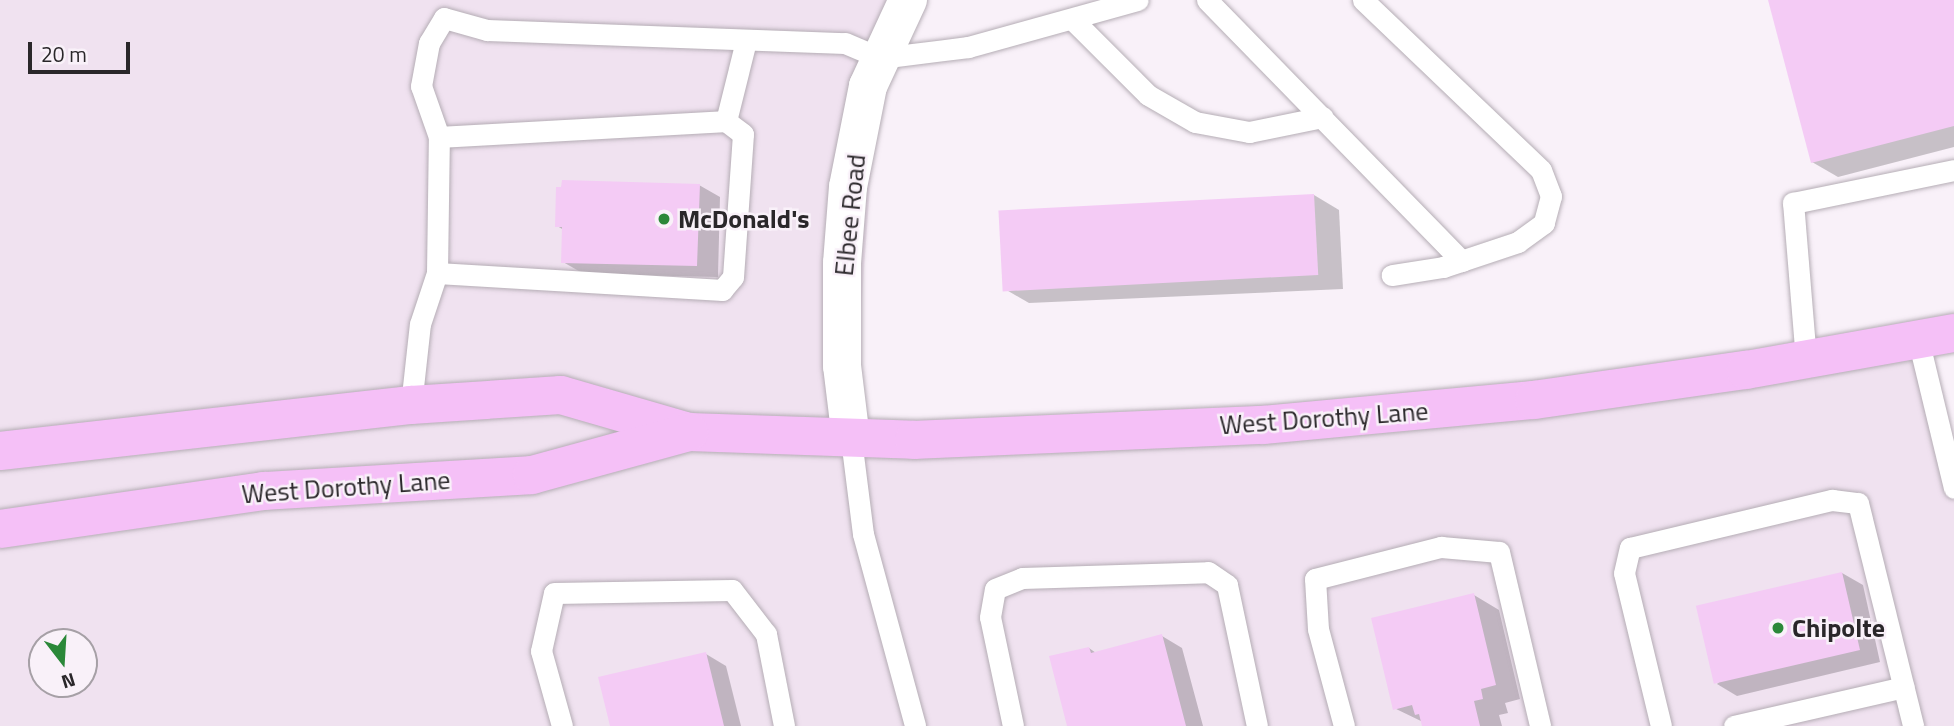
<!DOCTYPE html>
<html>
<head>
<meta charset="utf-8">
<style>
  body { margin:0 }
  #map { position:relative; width:1954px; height:726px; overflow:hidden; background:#f9f1f9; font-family:"Titillium Web",sans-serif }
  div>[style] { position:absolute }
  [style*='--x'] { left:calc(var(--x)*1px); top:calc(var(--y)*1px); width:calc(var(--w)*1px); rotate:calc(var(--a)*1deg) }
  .built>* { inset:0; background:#f0e2f0 }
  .shadow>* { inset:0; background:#0003 }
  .building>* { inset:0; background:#f4cbf5; transform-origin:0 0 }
  .roads { filter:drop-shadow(0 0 2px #b5adb5) drop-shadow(0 0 2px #b5adb5) }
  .lane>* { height:21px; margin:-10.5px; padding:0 10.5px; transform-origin:10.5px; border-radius:10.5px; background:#fff }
  .street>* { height:38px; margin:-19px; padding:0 19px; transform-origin:19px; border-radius:19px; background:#fff }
  .primary>* { height:38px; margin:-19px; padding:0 19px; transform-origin:19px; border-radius:19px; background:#f5c0f7 }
  .dots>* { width:19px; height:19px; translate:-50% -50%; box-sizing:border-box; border:4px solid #f9f1f9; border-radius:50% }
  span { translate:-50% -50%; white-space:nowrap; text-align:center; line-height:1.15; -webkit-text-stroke:5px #f9f1f9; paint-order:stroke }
  .street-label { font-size:26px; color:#2a272a }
  .poi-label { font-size:26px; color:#2a272a; font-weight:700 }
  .left { translate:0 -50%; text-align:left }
  .north { position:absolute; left:28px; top:628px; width:70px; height:70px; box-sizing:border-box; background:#f9f1f9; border:2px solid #a6a0a6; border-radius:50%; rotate:163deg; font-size:19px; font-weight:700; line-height:28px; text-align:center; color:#2a272a }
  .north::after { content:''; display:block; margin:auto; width:24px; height:32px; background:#2b8839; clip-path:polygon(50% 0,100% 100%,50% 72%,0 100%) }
  .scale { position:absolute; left:28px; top:42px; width:102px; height:32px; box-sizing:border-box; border:4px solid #2a272a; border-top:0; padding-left:9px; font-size:21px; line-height:24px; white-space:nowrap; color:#2a272a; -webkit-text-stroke:5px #f9f1f9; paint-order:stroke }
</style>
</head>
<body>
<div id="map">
  <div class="built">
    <i style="clip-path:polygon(evenodd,0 0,913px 0,879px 59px,852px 439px,1806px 360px,1918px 339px,1954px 499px,1954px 726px,0 726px,0 0,42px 642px,84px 642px,84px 684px,42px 684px,42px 642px)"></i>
  </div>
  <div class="shadow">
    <i style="clip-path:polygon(1770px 0,1954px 0,1954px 147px,1838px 177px,1812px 162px)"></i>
    <i style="clip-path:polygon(699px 185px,720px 197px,718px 277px,584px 274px,563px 262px,564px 230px,557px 226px)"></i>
    <i style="clip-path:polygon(1314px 195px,1339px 210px,1343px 289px,1029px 303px,1003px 288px)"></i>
    <i style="clip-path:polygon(1842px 573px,1863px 585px,1880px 662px,1737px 696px,1717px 684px)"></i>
    <i style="clip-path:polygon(1474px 595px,1499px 610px,1520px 699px,1505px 703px,1508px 713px,1499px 715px,1502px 726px,1424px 726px,1423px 722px,1394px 708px)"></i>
    <i style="clip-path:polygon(1162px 636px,1182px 648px,1203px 726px,1069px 726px,1089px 648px,1096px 653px)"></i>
    <i style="clip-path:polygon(706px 654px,726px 666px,741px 726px,612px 726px)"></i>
  </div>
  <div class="building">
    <i style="clip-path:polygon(1768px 0,1954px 0,1954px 126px,1811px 163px)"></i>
    <i style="clip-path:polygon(562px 180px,700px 184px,697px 266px,561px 263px,562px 227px,555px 227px,556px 187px,561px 187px)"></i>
    <i style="left:1314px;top:194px;width:81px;height:316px;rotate:87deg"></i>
    <i style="left:1842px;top:572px;width:80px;height:150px;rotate:77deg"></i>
    <i style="clip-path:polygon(1474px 593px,1496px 685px,1481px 689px,1483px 699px,1474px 701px,1480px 726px,1422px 726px,1419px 714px,1415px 715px,1412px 705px,1393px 710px,1371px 618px)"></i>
    <i style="clip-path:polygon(1162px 634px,1186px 726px,1067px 726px,1049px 656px,1089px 647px,1091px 653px)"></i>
    <i style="clip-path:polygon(706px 652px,724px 726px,610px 726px,598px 677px)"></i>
  </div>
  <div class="roads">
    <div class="lane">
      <i style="--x:1207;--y:0;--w:365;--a:45.7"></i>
      <i style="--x:1363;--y:0;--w:246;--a:43.7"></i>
      <i style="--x:1541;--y:170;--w:28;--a:69"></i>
      <i style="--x:1551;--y:196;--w:28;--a:105"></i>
      <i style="--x:1544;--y:223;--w:32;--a:144"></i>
      <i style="--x:1518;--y:242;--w:79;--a:161.6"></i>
      <i style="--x:1443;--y:267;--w:52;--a:171.1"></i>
      <i style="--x:1072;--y:19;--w:107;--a:45"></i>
      <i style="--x:1148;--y:95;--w:54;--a:29.9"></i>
      <i style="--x:1195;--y:122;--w:55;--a:10.5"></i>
      <i style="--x:1249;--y:132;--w:75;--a:-11.6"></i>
      <i style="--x:726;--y:121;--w:82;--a:-76"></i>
      <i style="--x:437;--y:273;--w:286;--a:3.4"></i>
      <i style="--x:722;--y:290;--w:17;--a:-50"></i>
      <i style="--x:733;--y:277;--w:143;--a:-86"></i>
      <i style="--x:743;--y:134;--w:21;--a:-143"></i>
      <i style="--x:726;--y:121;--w:287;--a:176.8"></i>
      <i style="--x:1918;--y:339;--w:153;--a:76.4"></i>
      <i style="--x:1806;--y:360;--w:158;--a:-94.7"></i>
      <i style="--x:1793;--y:203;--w:164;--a:-11.6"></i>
      <i style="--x:411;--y:405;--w:81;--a:-83.7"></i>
      <i style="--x:420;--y:324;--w:54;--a:-71.6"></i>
      <i style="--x:437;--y:273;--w:136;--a:-89.2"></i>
      <i style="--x:439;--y:137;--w:54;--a:-109.4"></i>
      <i style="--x:421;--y:86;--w:44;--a:-79.5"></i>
      <i style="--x:429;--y:43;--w:29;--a:-59"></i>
      <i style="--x:444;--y:18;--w:45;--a:15.6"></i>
      <i style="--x:487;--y:30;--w:358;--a:2.1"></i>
      <i style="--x:845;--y:43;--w:38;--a:23"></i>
      <i style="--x:880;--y:58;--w:89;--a:-7.1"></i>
      <i style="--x:968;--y:47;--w:176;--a:-15.5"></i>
      <i style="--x:851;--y:439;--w:96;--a:82.8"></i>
      <i style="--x:863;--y:534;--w:199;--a:74.8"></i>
      <i style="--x:562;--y:726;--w:78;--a:-105.6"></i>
      <i style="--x:541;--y:651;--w:59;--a:-77.4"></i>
      <i style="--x:554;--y:593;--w:178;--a:-1"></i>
      <i style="--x:732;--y:590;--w:56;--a:52.3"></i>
      <i style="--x:766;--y:634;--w:94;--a:78.9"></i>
      <i style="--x:1013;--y:726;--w:111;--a:-101.9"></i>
      <i style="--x:990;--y:617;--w:28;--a:-80"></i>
      <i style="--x:995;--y:589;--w:29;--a:-22"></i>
      <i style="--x:1022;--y:578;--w:186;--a:-1.8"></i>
      <i style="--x:1208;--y:572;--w:23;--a:34"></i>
      <i style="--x:1227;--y:585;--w:144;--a:78"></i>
      <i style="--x:1344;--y:726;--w:100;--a:-105"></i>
      <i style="--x:1318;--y:629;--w:50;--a:-93.4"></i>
      <i style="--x:1315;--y:579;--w:130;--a:-14.3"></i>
      <i style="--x:1441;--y:547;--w:58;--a:4.9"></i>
      <i style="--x:1499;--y:552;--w:179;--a:76.7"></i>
      <i style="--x:1661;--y:726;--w:157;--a:-103.6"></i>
      <i style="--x:1624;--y:573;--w:26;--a:-77"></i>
      <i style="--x:1630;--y:548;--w:208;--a:-13.4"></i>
      <i style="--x:1832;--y:500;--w:26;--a:7"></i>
      <i style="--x:1858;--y:503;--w:230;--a:76.1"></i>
      <i style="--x:1734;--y:726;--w:174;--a:-12.9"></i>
    </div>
    <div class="street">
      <i style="--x:851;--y:439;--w:74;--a:-97"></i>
      <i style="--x:842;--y:366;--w:103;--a:-90"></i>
      <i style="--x:842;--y:263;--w:76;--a:-85.5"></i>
      <i style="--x:848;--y:187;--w:103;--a:-78.8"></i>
      <i style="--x:868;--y:86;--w:95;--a:-65.1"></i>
    </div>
    <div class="primary">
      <i style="--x:0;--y:451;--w:414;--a:-6.4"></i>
      <i style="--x:411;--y:405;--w:150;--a:-3.8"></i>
      <i style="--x:561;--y:395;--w:133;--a:16.1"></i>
      <i style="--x:689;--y:432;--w:225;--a:2"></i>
      <i style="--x:914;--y:440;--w:349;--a:-2.5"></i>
      <i style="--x:1263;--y:425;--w:272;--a:-5.3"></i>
      <i style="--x:1534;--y:400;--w:214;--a:-8.1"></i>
      <i style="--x:1746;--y:370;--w:211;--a:-10.1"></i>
      <i style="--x:0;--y:529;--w:267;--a:-8.2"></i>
      <i style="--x:264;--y:491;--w:268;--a:-3.4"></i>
      <i style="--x:532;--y:475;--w:163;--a:-15.3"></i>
    </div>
  </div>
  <div class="dots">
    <i style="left:664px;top:219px;background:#2b8839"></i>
    <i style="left:1778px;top:628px;background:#2b8839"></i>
  </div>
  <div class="street-label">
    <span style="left:850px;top:215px;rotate:-84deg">Elbee Road</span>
    <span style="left:1324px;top:418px;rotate:-4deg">West Dorothy Lane</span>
    <span style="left:346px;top:487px;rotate:-4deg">West Dorothy Lane</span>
  </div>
  <div class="poi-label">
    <span class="left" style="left:678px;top:219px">McDonald's</span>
    <span class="left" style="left:1792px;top:628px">Chipolte</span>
  </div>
  <div class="north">N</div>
  <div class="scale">20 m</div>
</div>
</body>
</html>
